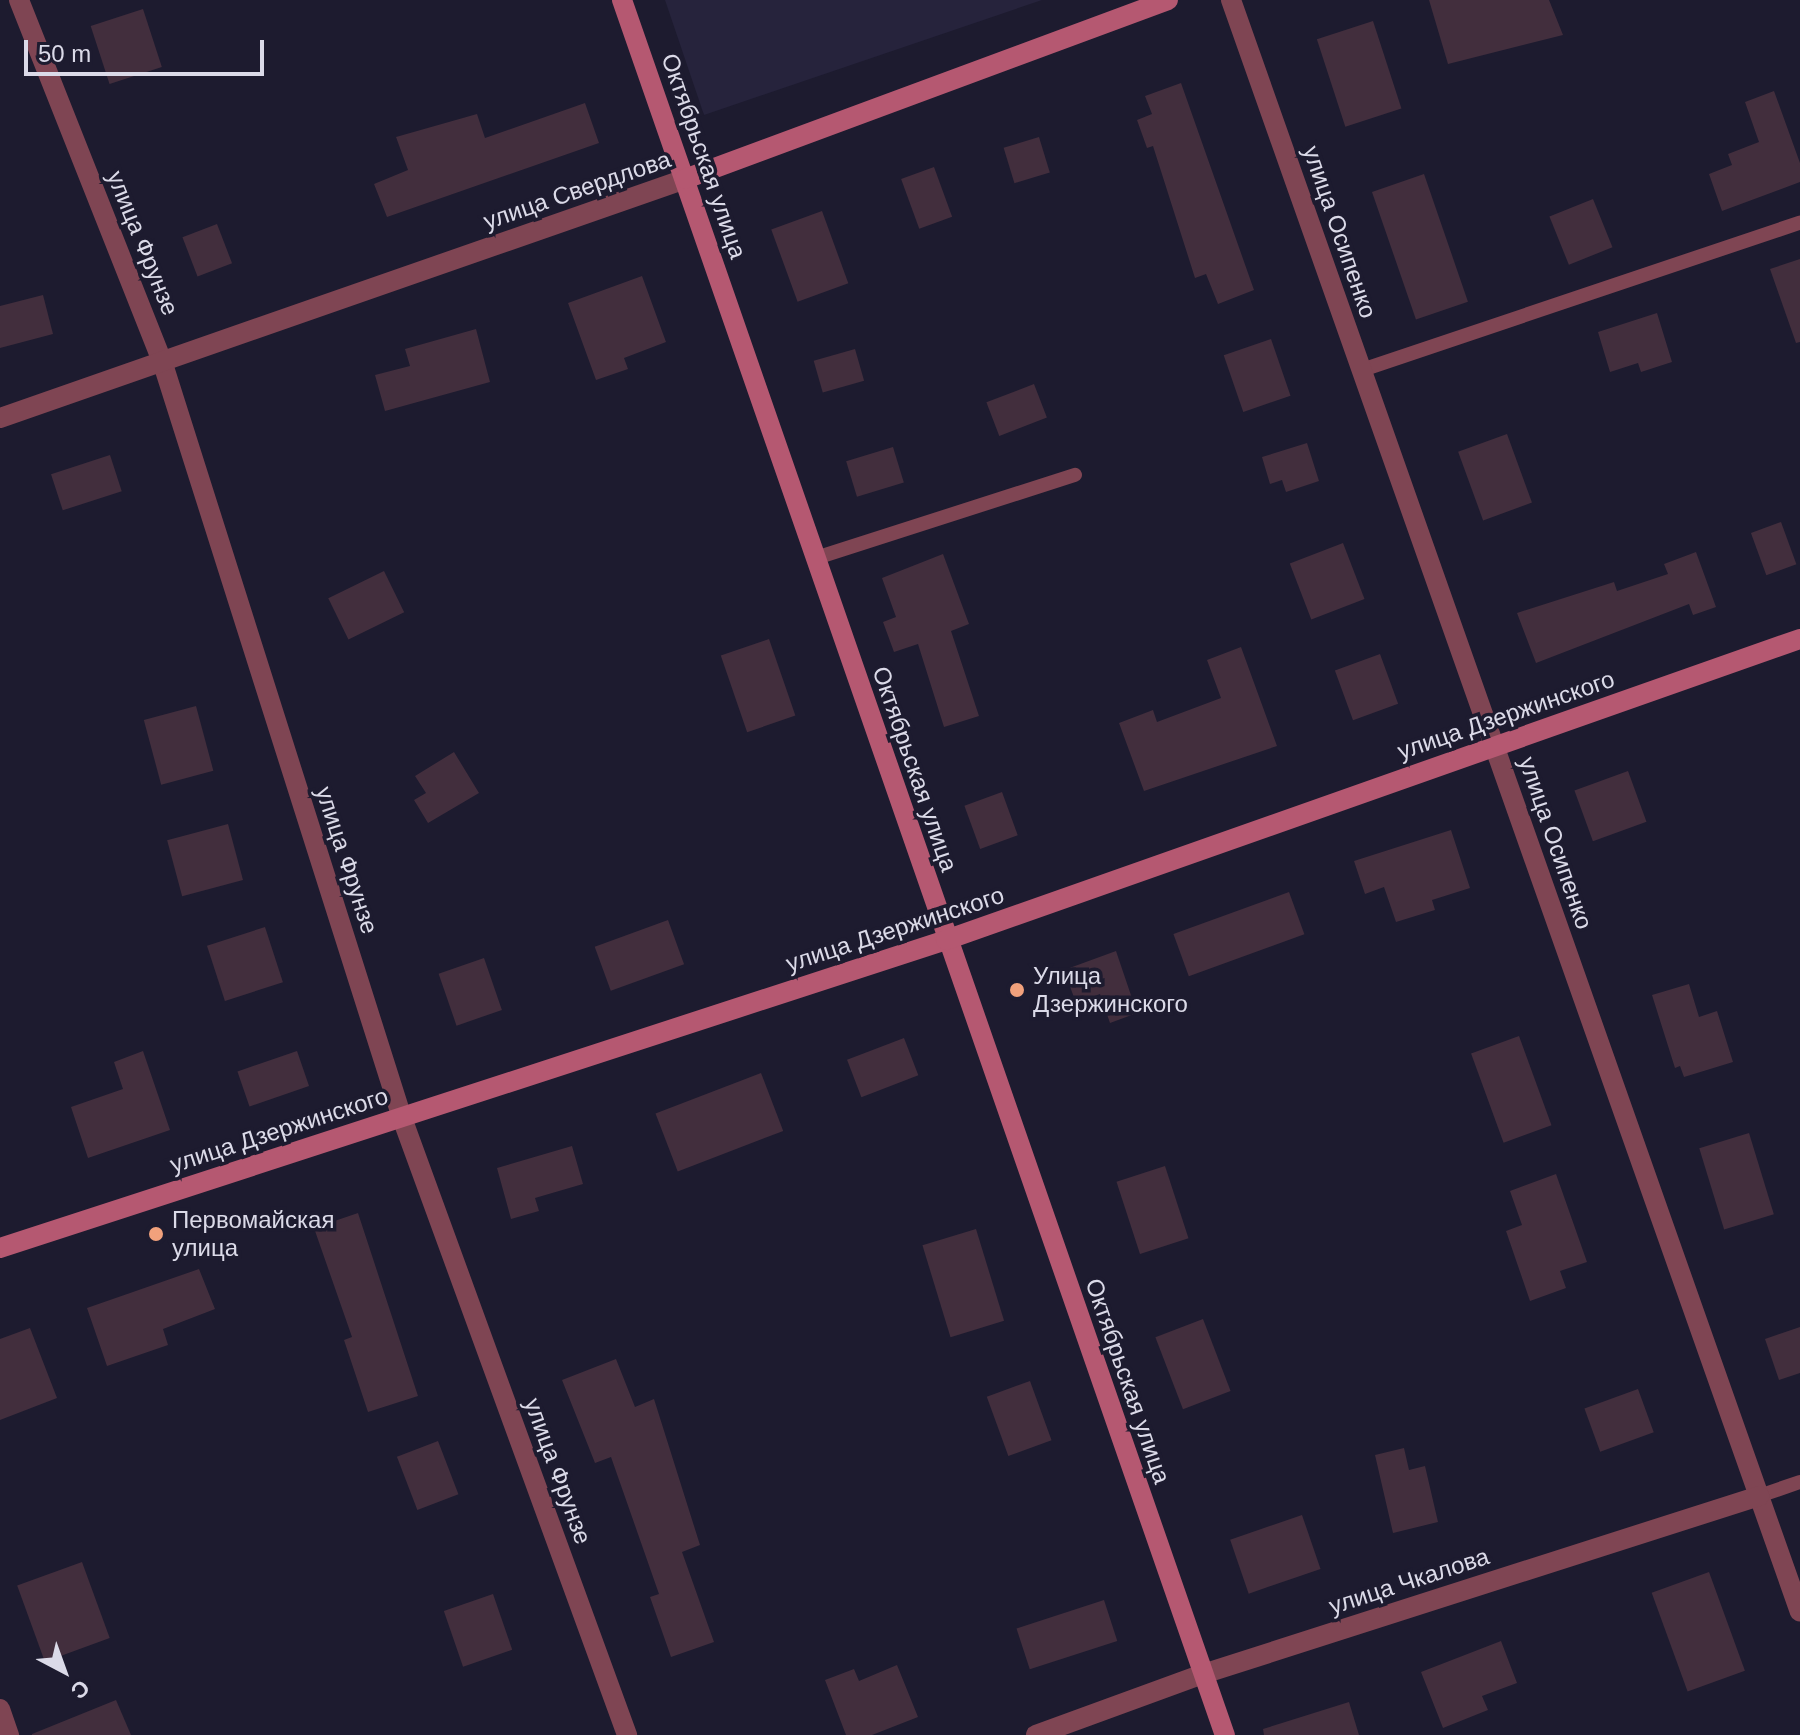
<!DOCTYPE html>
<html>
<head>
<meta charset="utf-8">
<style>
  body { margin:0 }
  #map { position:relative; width:1800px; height:1735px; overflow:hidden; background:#1d1b2f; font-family:Helvetica,sans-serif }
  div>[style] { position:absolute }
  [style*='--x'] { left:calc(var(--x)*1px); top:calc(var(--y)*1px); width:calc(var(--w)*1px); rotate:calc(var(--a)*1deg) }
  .built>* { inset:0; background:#26233c }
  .building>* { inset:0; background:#422e3d; transform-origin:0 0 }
  .lane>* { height:14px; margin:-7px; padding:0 7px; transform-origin:7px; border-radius:7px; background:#7f4553 }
  .street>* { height:20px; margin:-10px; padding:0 10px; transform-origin:10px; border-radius:10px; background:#7f4553 }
  .secondary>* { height:20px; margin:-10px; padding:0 10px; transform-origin:10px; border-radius:10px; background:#b55871 }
  .dots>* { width:22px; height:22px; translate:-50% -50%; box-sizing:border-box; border:4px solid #1d1b2f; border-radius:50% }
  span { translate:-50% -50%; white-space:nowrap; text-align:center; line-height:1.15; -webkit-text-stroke:7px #1d1b2f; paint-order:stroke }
  .street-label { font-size:24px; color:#dbdae8 }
  .poi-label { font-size:24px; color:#dbdae8 }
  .left { translate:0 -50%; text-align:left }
  .north { position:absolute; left:24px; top:1631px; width:80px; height:80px; -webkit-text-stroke:6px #1d1b2f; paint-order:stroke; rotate:139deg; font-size:22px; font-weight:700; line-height:32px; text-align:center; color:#dbdae8 }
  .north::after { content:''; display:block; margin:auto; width:28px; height:36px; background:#dbdae8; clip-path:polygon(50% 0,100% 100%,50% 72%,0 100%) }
  .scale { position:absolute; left:24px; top:40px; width:240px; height:36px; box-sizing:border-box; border:4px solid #dbdae8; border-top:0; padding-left:10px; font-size:24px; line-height:28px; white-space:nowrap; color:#dbdae8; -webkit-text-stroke:6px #1d1b2f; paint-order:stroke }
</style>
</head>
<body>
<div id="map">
  <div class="built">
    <i style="clip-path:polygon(665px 0,1042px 0,704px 115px)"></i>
  </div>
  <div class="building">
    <i style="clip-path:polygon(1429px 0,1549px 0,1563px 35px,1448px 64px)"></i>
    <i style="left:143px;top:9px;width:61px;height:55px;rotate:72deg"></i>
    <i style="left:1373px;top:21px;width:92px;height:59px;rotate:72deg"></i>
    <i style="clip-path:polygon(1181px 83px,1254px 290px,1218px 304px,1206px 274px,1195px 278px,1153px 146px,1147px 148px,1137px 120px,1152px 114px,1145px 96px)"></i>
    <i style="clip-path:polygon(1774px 91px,1800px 163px,1800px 182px,1722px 211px,1709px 174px,1732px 165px,1728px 154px,1759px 142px,1745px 102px)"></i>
    <i style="clip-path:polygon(585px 103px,599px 143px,387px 217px,374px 184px,408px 170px,396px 137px,477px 114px,485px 138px)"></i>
    <i style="left:1039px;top:137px;width:37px;height:37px;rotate:73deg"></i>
    <i style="left:934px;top:167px;width:53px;height:35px;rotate:70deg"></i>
    <i style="left:1424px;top:174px;width:135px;height:55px;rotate:71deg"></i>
    <i style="left:1593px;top:199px;width:52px;height:47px;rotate:68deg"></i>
    <i style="left:822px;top:211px;width:77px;height:54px;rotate:70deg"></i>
    <i style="left:217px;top:224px;width:42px;height:37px;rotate:69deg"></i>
    <i style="clip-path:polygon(1800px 259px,1800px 342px,1796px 343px,1770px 269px)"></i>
    <i style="clip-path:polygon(642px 276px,666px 342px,624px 358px,628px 369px,596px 380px,568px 303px)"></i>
    <i style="clip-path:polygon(43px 295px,53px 334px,0 348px,0 306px)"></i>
    <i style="clip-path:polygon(1657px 313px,1672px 362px,1641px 372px,1638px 363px,1610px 372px,1598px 332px)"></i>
    <i style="clip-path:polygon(476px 329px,490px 382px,385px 411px,375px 375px,410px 366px,405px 349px)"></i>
    <i style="left:1271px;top:339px;width:60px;height:50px;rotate:71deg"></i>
    <i style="left:855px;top:349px;width:33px;height:43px;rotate:74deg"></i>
    <i style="left:1034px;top:384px;width:36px;height:51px;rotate:69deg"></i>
    <i style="left:1507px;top:434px;width:73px;height:52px;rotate:70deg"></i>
    <i style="clip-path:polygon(1307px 443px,1319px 481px,1286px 492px,1282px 480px,1270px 484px,1262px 457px)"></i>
    <i style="left:893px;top:447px;width:37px;height:49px;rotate:73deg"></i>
    <i style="left:110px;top:455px;width:38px;height:62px;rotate:72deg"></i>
    <i style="left:1781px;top:522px;width:45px;height:32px;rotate:70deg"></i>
    <i style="left:1343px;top:543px;width:60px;height:57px;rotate:69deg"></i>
    <i style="clip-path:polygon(1696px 552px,1716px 607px,1693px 615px,1689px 604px,1536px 663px,1517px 613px,1614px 582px,1617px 591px,1668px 574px,1664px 564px)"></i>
    <i style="clip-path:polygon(943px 554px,969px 624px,951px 631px,979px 716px,944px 727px,918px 644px,894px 652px,883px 622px,896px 617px,882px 578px)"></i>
    <i style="left:384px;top:571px;width:46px;height:62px;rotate:64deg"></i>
    <i style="left:769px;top:639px;width:81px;height:51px;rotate:71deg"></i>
    <i style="clip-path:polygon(1241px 647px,1277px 746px,1144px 791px,1119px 723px,1153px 710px,1157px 722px,1221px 698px,1207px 660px)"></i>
    <i style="left:1380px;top:654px;width:53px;height:48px;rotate:70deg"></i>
    <i style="left:196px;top:706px;width:67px;height:54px;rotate:75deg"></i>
    <i style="clip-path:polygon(454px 752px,479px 793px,428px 823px,414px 800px,426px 793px,415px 776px)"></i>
    <i style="left:1628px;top:771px;width:54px;height:57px;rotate:70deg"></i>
    <i style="left:1002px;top:792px;width:46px;height:40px;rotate:70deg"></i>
    <i style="left:228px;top:824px;width:58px;height:63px;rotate:75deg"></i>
    <i style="clip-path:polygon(1451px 830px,1470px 888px,1432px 900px,1435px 910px,1396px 922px,1384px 887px,1365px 894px,1354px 861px)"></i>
    <i style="left:1289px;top:892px;width:45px;height:123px;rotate:70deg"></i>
    <i style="left:668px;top:920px;width:47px;height:78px;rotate:70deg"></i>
    <i style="left:265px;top:927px;width:58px;height:61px;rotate:72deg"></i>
    <i style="clip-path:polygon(1116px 951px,1137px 1013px,1110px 1023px,1100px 994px,1076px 1003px,1064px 970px)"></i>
    <i style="left:484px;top:958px;width:55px;height:48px;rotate:71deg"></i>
    <i style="clip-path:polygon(1689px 984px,1699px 1017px,1717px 1011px,1733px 1062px,1684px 1077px,1680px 1066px,1675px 1068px,1652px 995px)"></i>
    <i style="left:1519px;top:1036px;width:95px;height:51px;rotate:70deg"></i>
    <i style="left:904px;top:1038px;width:40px;height:61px;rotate:69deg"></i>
    <i style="clip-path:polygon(143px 1051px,170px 1130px,88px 1158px,71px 1107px,123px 1089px,114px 1062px)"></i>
    <i style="left:297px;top:1051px;width:37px;height:63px;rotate:71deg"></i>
    <i style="left:761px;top:1073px;width:62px;height:113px;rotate:69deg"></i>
    <i style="left:1749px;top:1133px;width:85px;height:52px;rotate:73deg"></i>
    <i style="clip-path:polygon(572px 1146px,583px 1184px,535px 1198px,539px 1211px,511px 1219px,497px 1168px)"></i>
    <i style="left:1165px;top:1166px;width:76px;height:51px;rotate:72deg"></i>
    <i style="clip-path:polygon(1556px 1174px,1587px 1262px,1560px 1271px,1566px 1288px,1530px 1301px,1506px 1231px,1522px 1225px,1510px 1191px)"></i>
    <i style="clip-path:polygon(358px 1213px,418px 1396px,368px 1412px,344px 1340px,352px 1337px,314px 1228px)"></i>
    <i style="left:976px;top:1229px;width:96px;height:56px;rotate:73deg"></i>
    <i style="clip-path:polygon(199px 1269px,215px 1309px,163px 1329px,168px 1345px,107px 1366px,87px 1308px)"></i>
    <i style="left:1203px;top:1319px;width:77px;height:51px;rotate:69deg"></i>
    <i style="clip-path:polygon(1800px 1327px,1800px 1373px,1779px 1380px,1765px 1339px)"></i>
    <i style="clip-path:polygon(30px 1328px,57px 1398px,0 1420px,0 1339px)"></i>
    <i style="clip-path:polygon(616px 1359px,635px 1407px,654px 1399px,700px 1545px,682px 1552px,714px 1642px,671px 1657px,650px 1597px,659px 1594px,611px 1457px,595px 1463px,562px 1380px)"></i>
    <i style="left:1030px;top:1381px;width:63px;height:46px;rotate:70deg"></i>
    <i style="left:1638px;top:1389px;width:46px;height:57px;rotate:70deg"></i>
    <i style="left:438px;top:1441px;width:57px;height:44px;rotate:69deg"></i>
    <i style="clip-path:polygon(1404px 1448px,1409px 1470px,1425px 1466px,1438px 1522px,1393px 1533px,1375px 1455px)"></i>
    <i style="left:1302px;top:1515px;width:57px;height:76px;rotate:71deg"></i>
    <i style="left:82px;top:1562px;width:81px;height:69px;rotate:70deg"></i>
    <i style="left:1709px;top:1572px;width:105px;height:61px;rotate:70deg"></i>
    <i style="left:493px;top:1594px;width:59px;height:52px;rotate:71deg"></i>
    <i style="left:1104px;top:1600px;width:43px;height:92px;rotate:72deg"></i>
    <i style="clip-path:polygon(1501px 1641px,1517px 1683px,1482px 1696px,1488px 1710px,1443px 1728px,1421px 1672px)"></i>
    <i style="clip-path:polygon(897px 1665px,918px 1717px,872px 1735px,846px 1735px,825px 1680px,854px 1669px,859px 1681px)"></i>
    <i style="clip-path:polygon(116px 1700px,131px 1735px,32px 1735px,32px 1734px)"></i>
    <i style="clip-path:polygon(1349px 1702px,1359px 1735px,1264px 1735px,1263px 1729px)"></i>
  </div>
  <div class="lane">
    <i style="--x:1362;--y:370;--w:462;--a:-18.6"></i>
    <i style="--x:816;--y:558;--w:272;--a:-17.8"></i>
    <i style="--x:1759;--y:1496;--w:43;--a:-18.9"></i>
  </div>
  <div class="street">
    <i style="--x:19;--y:0;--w:391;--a:68.4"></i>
    <i style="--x:163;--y:364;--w:791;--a:72.41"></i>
    <i style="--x:402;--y:1118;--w:657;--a:69.96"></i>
    <i style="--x:1231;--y:0;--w:1709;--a:70.56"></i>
    <i style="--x:0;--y:418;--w:725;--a:-19.23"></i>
    <i style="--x:0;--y:1709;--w:28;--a:71"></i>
    <i style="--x:1036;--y:1735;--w:178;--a:-20.1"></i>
    <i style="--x:1203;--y:1674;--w:584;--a:-17.75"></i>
  </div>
  <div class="secondary">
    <i style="--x:622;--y:0;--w:1837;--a:70.84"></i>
    <i style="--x:685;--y:179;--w:515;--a:-20.33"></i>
    <i style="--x:0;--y:1248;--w:995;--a:-18.03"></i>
    <i style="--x:946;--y:940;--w:905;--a:-19.42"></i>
  </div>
  <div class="dots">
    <i style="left:1017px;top:990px;background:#f1a17c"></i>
    <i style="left:156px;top:1234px;background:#f1a17c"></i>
  </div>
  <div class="street-label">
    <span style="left:704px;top:156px;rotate:71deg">Октябрьская улица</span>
    <span style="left:577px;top:190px;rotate:-19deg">улица Свердлова</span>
    <span style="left:1340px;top:232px;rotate:71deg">улица Осипенко</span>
    <span style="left:143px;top:243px;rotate:68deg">улица Фрунзе</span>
    <span style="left:1506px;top:715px;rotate:-19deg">улица Дзержинского</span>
    <span style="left:915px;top:769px;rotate:71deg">Октябрьская улица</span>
    <span style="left:1556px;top:843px;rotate:71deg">улица Осипенко</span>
    <span style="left:347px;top:860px;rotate:72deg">улица Фрунзе</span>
    <span style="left:895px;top:929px;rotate:-18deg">улица Дзержинского</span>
    <span style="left:279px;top:1130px;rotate:-18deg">улица Дзержинского</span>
    <span style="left:1128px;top:1381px;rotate:71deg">Октябрьская улица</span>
    <span style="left:558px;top:1471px;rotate:70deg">улица Фрунзе</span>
    <span style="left:1409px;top:1581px;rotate:-18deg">улица Чкалова</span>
  </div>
  <div class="poi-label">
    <span class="left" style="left:1033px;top:990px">Улица<br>Дзержинского</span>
    <span class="left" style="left:172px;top:1234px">Первомайская<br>улица</span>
  </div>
  <div class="north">С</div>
  <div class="scale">50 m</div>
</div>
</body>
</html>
